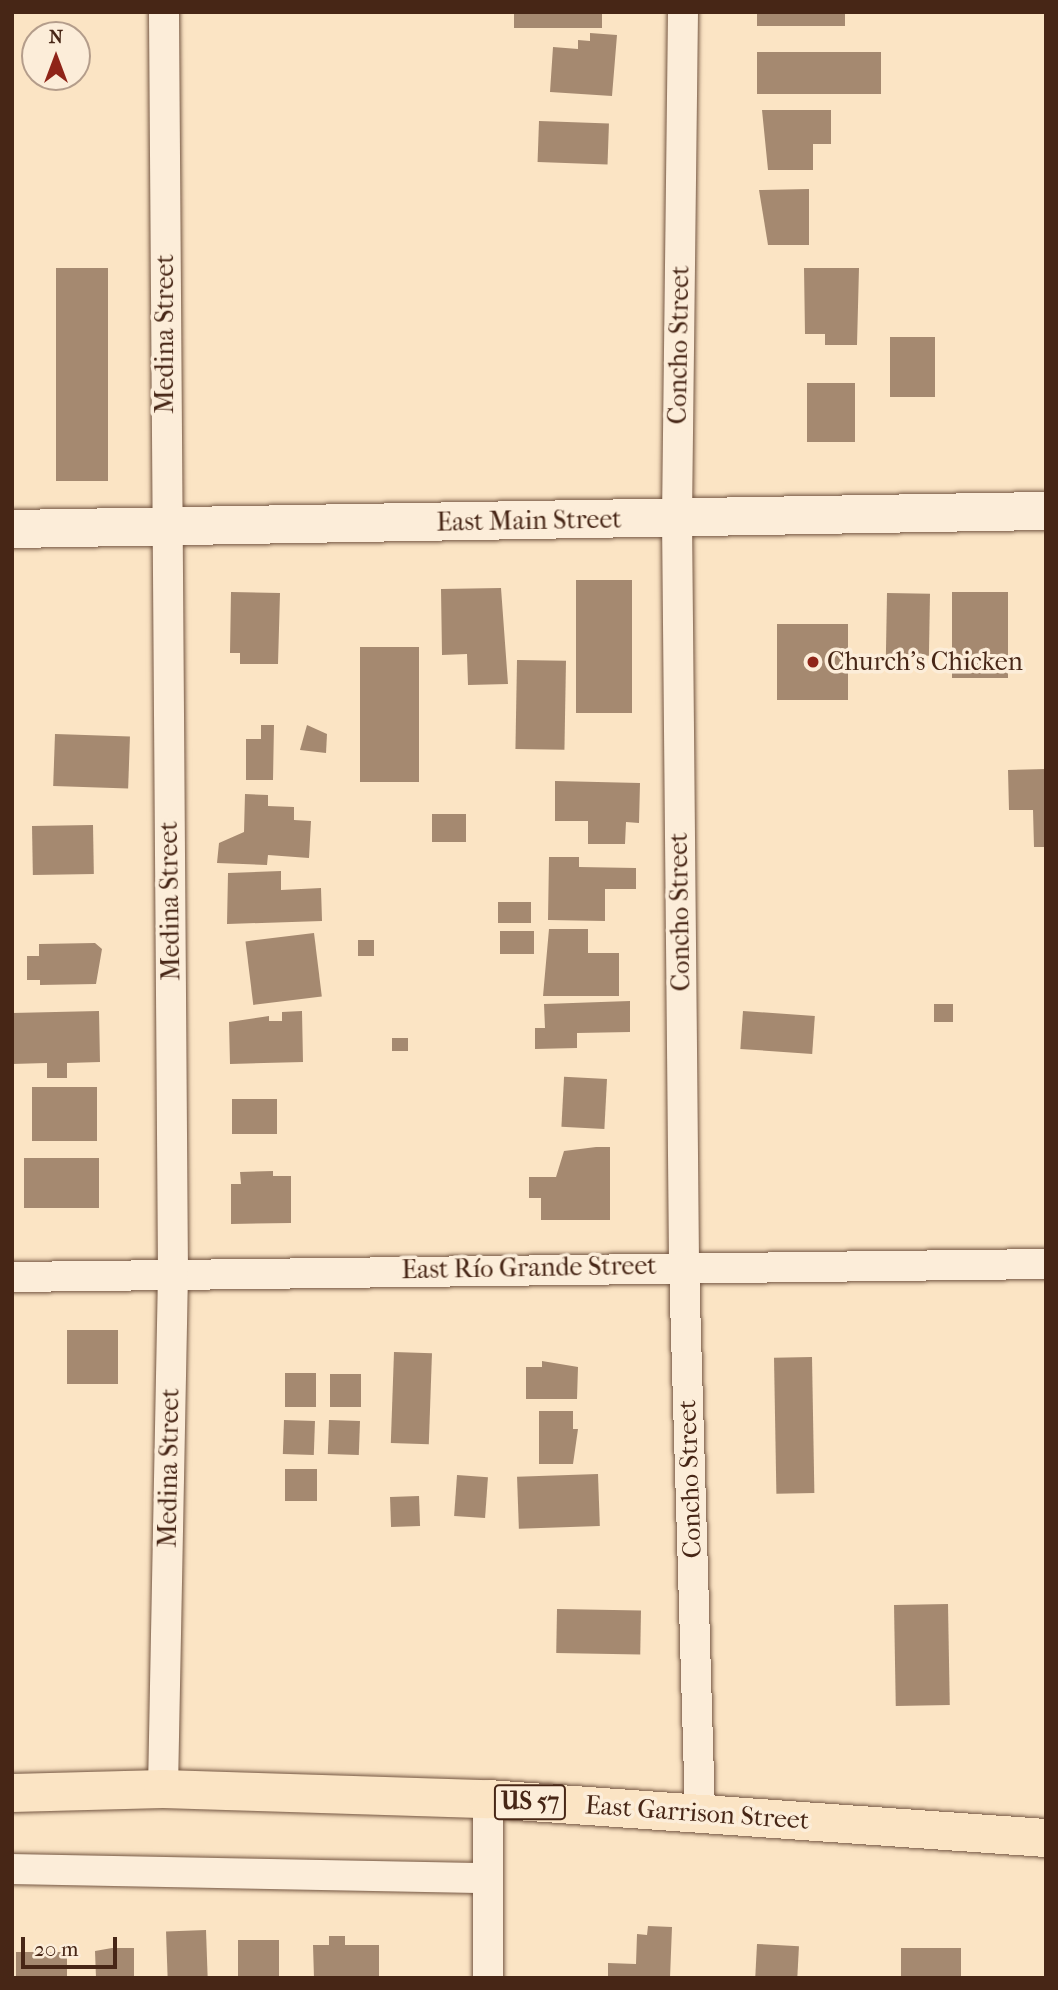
<!DOCTYPE html>
<html>
<head>
<meta charset="utf-8">
<style>
  body { margin:0 }
  #map { position:relative; width:1058px; height:1990px; overflow:hidden; background:#fbe4c4; font-family:"IM FELL French Canon",serif }
  div>[style] { position:absolute }
  [style*='--x'] { left:calc(var(--x)*1px); top:calc(var(--y)*1px); width:calc(var(--w)*1px); rotate:calc(var(--a)*1deg) }
  .building>* { inset:0; background:#a58970; transform-origin:0 0 }
  .roads { filter:drop-shadow(0 0 2px #745642) drop-shadow(0 0 2px #745642) }
  .minor>* { height:30px; margin:-15px; padding:0 15px; transform-origin:15px; border-radius:15px; background:#fcedd9 }
  .secondary>* { height:38px; margin:-19px; padding:0 19px; transform-origin:19px; border-radius:19px; background:#fcedd9 }
  .primary>* { height:38px; margin:-19px; padding:0 19px; transform-origin:19px; border-radius:19px; background:#fbe4c4 }
  .dots>* { width:19px; height:19px; translate:-50% -50%; box-sizing:border-box; border:4px solid #fcedd9; border-radius:50% }
  span { translate:-50% -50%; white-space:nowrap; text-align:center; line-height:1.15; -webkit-text-stroke:7px #fcedd9; paint-order:stroke }
  .shield-label span { padding:2px 5px; background:#fcedd9; border:2px solid; border-radius:5px; -webkit-text-stroke-width:0 }
  .shield-label { font-size:24px; color:#472616; font-weight:700 }
  .street-label { font-size:26px; color:#472616 }
  .poi-label { font-size:26px; color:#472616 }
  .left { translate:0 -50%; text-align:left }
  .frame { position:absolute; inset:0; border:14px solid #472616; pointer-events:none }
  .north { position:absolute; left:21px; top:21px; width:70px; height:70px; box-sizing:border-box; background:#fcedd9; border:2px solid #b49d8b; border-radius:50%; rotate:0deg; font-size:19px; font-weight:700; line-height:28px; text-align:center; color:#472616 }
  .north::after { content:''; display:block; margin:auto; width:24px; height:32px; background:#8f2418; clip-path:polygon(50% 0,100% 100%,50% 72%,0 100%) }
  .scale { position:absolute; left:21px; top:1937px; width:96px; height:32px; box-sizing:border-box; border:4px solid #472616; border-top:0; padding-left:9px; font-size:21px; line-height:24px; white-space:nowrap; color:#472616; -webkit-text-stroke:5px #fcedd9; paint-order:stroke }
</style>
</head>
<body>
<div id="map">
  <div class="building">
    <i style="left:514px;top:12px;width:88px;height:16px"></i>
    <i style="left:757px;top:12px;width:88px;height:14px"></i>
    <i style="clip-path:polygon(590px 33px,617px 35px,612px 96px,550px 92px,553px 47px,578px 49px,578px 40px,590px 41px)"></i>
    <i style="left:757px;top:52px;width:124px;height:42px"></i>
    <i style="clip-path:polygon(762px 110px,831px 110px,831px 144px,813px 144px,813px 170px,768px 170px)"></i>
    <i style="left:539px;top:121px;width:70px;height:41px;rotate:2deg"></i>
    <i style="clip-path:polygon(809px 189px,809px 245px,768px 245px,759px 190px)"></i>
    <i style="left:56px;top:268px;width:52px;height:213px"></i>
    <i style="clip-path:polygon(804px 268px,859px 268px,857px 345px,825px 345px,825px 334px,805px 334px)"></i>
    <i style="left:890px;top:337px;width:45px;height:60px"></i>
    <i style="left:807px;top:383px;width:48px;height:59px"></i>
    <i style="left:576px;top:580px;width:56px;height:133px"></i>
    <i style="clip-path:polygon(501px 588px,508px 684px,468px 685px,467px 654px,442px 655px,441px 589px)"></i>
    <i style="clip-path:polygon(231px 592px,280px 593px,278px 664px,240px 664px,240px 653px,230px 653px)"></i>
    <i style="left:952px;top:592px;width:56px;height:86px"></i>
    <i style="left:887px;top:593px;width:43px;height:62px;rotate:1deg"></i>
    <i style="left:777px;top:624px;width:71px;height:76px"></i>
    <i style="left:419px;top:647px;width:135px;height:59px;rotate:90deg"></i>
    <i style="left:517px;top:660px;width:49px;height:89px;rotate:1deg"></i>
    <i style="clip-path:polygon(261px 725px,274px 725px,273px 780px,246px 780px,246px 739px,261px 739px)"></i>
    <i style="clip-path:polygon(307px 725px,327px 734px,326px 753px,300px 750px)"></i>
    <i style="left:55px;top:734px;width:75px;height:52px;rotate:2deg"></i>
    <i style="clip-path:polygon(1046px 769px,1046px 847px,1034px 847px,1033px 810px,1009px 810px,1008px 770px)"></i>
    <i style="clip-path:polygon(555px 781px,640px 783px,639px 823px,626px 822px,625px 844px,588px 844px,588px 821px,555px 821px)"></i>
    <i style="clip-path:polygon(245px 794px,268px 795px,268px 806px,294px 807px,294px 820px,311px 821px,309px 858px,268px 855px,267px 865px,217px 863px,219px 843px,244px 832px)"></i>
    <i style="left:432px;top:814px;width:34px;height:28px"></i>
    <i style="left:93px;top:825px;width:49px;height:61px;rotate:89deg"></i>
    <i style="clip-path:polygon(549px 857px,579px 857px,579px 867px,636px 868px,636px 889px,605px 889px,605px 921px,548px 920px)"></i>
    <i style="clip-path:polygon(281px 871px,281px 890px,321px 888px,322px 921px,227px 924px,228px 873px)"></i>
    <i style="left:498px;top:902px;width:33px;height:21px"></i>
    <i style="clip-path:polygon(549px 929px,588px 929px,588px 953px,619px 953px,619px 996px,543px 996px)"></i>
    <i style="left:500px;top:931px;width:34px;height:23px"></i>
    <i style="left:314px;top:933px;width:64px;height:69px;rotate:83deg"></i>
    <i style="left:374px;top:940px;width:16px;height:16px;rotate:90deg"></i>
    <i style="clip-path:polygon(95px 943px,102px 949px,96px 984px,40px 985px,40px 980px,27px 980px,27px 956px,39px 956px,39px 944px)"></i>
    <i style="clip-path:polygon(630px 1001px,630px 1032px,577px 1033px,577px 1048px,535px 1049px,535px 1028px,545px 1028px,544px 1004px)"></i>
    <i style="left:934px;top:1004px;width:19px;height:18px"></i>
    <i style="clip-path:polygon(99px 1011px,100px 1062px,67px 1063px,67px 1078px,47px 1078px,47px 1063px,12px 1064px,12px 1013px)"></i>
    <i style="clip-path:polygon(302px 1011px,303px 1062px,230px 1064px,229px 1022px,269px 1016px,269px 1021px,282px 1021px,282px 1012px)"></i>
    <i style="left:743px;top:1011px;width:72px;height:38px;rotate:4deg"></i>
    <i style="left:392px;top:1038px;width:16px;height:13px"></i>
    <i style="left:607px;top:1079px;width:50px;height:43px;rotate:93deg"></i>
    <i style="left:32px;top:1087px;width:65px;height:54px"></i>
    <i style="left:232px;top:1099px;width:45px;height:35px"></i>
    <i style="clip-path:polygon(596px 1147px,610px 1147px,610px 1220px,541px 1220px,541px 1198px,529px 1198px,529px 1177px,556px 1177px,564px 1151px)"></i>
    <i style="left:24px;top:1158px;width:75px;height:50px"></i>
    <i style="clip-path:polygon(273px 1171px,273px 1176px,291px 1176px,291px 1223px,231px 1224px,231px 1184px,241px 1184px,240px 1172px)"></i>
    <i style="left:67px;top:1330px;width:51px;height:54px"></i>
    <i style="left:394px;top:1352px;width:38px;height:91px;rotate:2deg"></i>
    <i style="left:812px;top:1357px;width:136px;height:38px;rotate:89deg"></i>
    <i style="clip-path:polygon(542px 1361px,578px 1367px,577px 1399px,526px 1399px,526px 1367px,542px 1367px)"></i>
    <i style="left:285px;top:1373px;width:31px;height:34px"></i>
    <i style="left:330px;top:1374px;width:31px;height:33px"></i>
    <i style="clip-path:polygon(539px 1411px,573px 1411px,573px 1429px,578px 1429px,573px 1464px,539px 1464px)"></i>
    <i style="left:284px;top:1420px;width:31px;height:34px;rotate:2deg"></i>
    <i style="left:329px;top:1420px;width:31px;height:34px;rotate:2deg"></i>
    <i style="left:285px;top:1469px;width:32px;height:32px"></i>
    <i style="left:598px;top:1474px;width:52px;height:81px;rotate:88deg"></i>
    <i style="left:457px;top:1475px;width:31px;height:41px;rotate:4deg"></i>
    <i style="left:419px;top:1496px;width:30px;height:29px;rotate:88deg"></i>
    <i style="left:948px;top:1604px;width:101px;height:54px;rotate:89deg"></i>
    <i style="left:557px;top:1609px;width:84px;height:44px;rotate:1deg"></i>
    <i style="clip-path:polygon(648px 1926px,672px 1927px,670px 1978px,608px 1978px,608px 1963px,636px 1964px,637px 1934px,647px 1935px)"></i>
    <i style="left:206px;top:1930px;width:48px;height:40px;rotate:88deg"></i>
    <i style="clip-path:polygon(329px 1936px,345px 1936px,345px 1945px,379px 1945px,379px 1978px,314px 1978px,313px 1945px,329px 1945px)"></i>
    <i style="left:279px;top:1940px;width:38px;height:41px;rotate:90deg"></i>
    <i style="left:757px;top:1944px;width:42px;height:34px;rotate:3deg"></i>
    <i style="clip-path:polygon(112px 1948px,134px 1948px,134px 1978px,96px 1978px,95px 1951px)"></i>
    <i style="left:901px;top:1948px;width:60px;height:30px"></i>
    <i style="left:16px;top:1952px;width:51px;height:26px"></i>
  </div>
  <div class="roads">
    <div class="minor">
      <i style="--x:683;--y:12;--w:506;--a:90.68"></i>
      <i style="--x:677;--y:518;--w:748;--a:89.46"></i>
      <i style="--x:684;--y:1266;--w:546;--a:88.32"></i>
      <i style="--x:12;--y:1277;--w:1034;--a:-0.72"></i>
      <i style="--x:163;--y:1789;--w:516;--a:-88.89"></i>
      <i style="--x:173;--y:1273;--w:1261;--a:-90.41"></i>
      <i style="--x:12;--y:1869;--w:476;--a:1.1"></i>
      <i style="--x:488;--y:1978;--w:179;--a:-90"></i>
    </div>
    <div class="secondary">
      <i style="--x:12;--y:529;--w:1034;--a:-1"></i>
    </div>
    <div class="primary">
      <i style="--x:12;--y:1793;--w:151;--a:-1.5"></i>
      <i style="--x:163;--y:1789;--w:325;--a:1.8"></i>
      <i style="--x:488;--y:1799;--w:559;--a:4"></i>
    </div>
  </div>
  <div class="dots">
    <i style="left:813px;top:662px;background:#8f2418"></i>
  </div>
  <div class="shield-label">
    <span style="left:530px;top:1802px">US 57</span>
  </div>
  <div class="street-label">
    <span style="left:165px;top:334px;rotate:-90deg">Medina Street</span>
    <span style="left:679px;top:345px;rotate:-89deg">Concho Street</span>
    <span style="left:529px;top:521px;rotate:-1deg">East Main Street</span>
    <span style="left:170px;top:901px;rotate:-91deg">Medina Street</span>
    <span style="left:680px;top:912px;rotate:-91deg">Concho Street</span>
    <span style="left:529px;top:1268px;rotate:-1deg">East Río Grande Street</span>
    <span style="left:169px;top:1468px;rotate:-89deg">Medina Street</span>
    <span style="left:690px;top:1479px;rotate:-92deg">Concho Street</span>
    <span style="left:697px;top:1813px;rotate:4deg">East Garrison Street</span>
  </div>
  <div class="poi-label">
    <span class="left" style="left:827px;top:662px">Church's Chicken</span>
  </div>
  <div class="frame"></div>
  <div class="north">N</div>
  <div class="scale">20 m</div>
</div>
</body>
</html>
